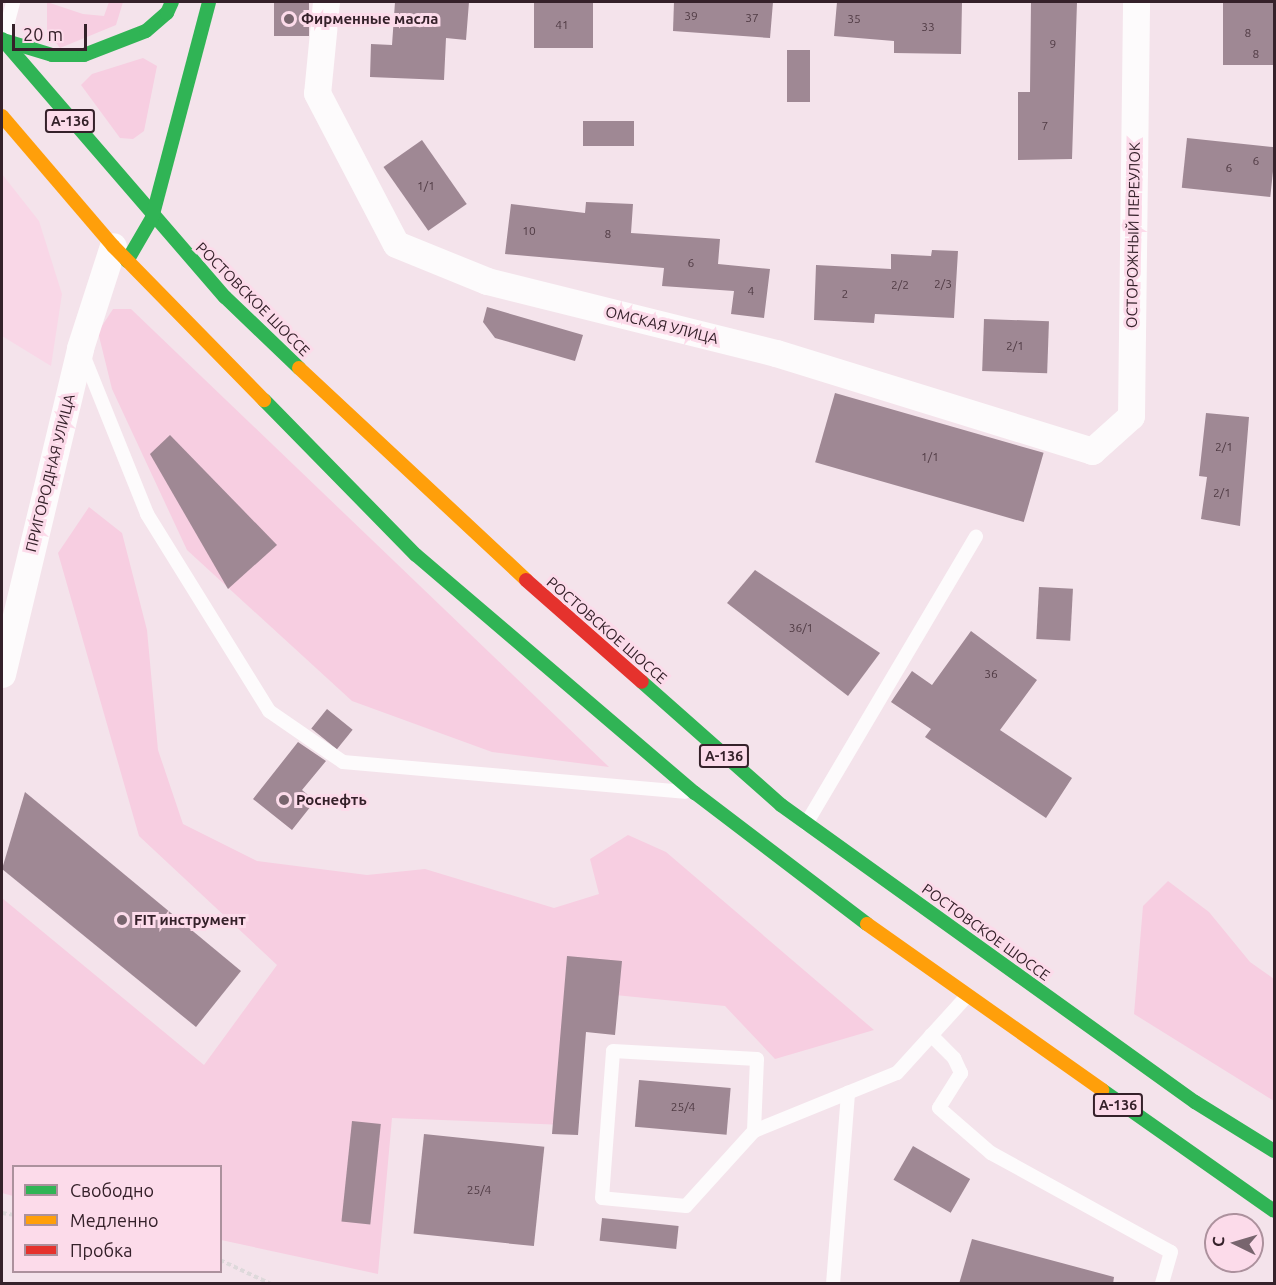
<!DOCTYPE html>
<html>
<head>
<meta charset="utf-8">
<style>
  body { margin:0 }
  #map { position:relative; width:1276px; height:1285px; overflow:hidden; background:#f4e3eb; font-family:Ubuntu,sans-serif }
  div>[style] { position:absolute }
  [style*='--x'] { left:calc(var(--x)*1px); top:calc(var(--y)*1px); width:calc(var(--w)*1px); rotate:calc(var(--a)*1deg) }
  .built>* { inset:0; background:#f9d7e7 }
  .green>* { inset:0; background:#f7cee1 }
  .building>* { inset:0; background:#9f8894; transform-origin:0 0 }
  .path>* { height:4px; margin-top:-2px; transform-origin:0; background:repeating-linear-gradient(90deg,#ded9db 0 4.5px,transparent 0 7.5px) }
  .lane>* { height:14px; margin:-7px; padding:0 7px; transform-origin:7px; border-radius:7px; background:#fdfbfc }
  .street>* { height:27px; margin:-13.5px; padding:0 13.5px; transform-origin:13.5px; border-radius:13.5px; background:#fdfbfc }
  .fast>* { height:14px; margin:-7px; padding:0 7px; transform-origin:7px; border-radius:7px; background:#30b455 }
  .slow>* { height:14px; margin:-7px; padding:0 7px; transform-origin:7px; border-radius:7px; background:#ff9f0a }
  .jam>* { height:14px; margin:-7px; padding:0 7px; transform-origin:7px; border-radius:7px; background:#e5322d }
  .dots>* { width:16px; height:16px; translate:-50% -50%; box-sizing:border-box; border:3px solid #fcdbea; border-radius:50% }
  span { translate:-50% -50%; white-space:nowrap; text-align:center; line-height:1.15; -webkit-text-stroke:6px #fcdbea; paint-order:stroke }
  .number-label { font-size:12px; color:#503b44 }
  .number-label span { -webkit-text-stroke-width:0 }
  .shield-label span { padding:2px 4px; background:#fcdbea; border:2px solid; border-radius:4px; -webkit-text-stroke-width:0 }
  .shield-label { font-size:14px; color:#35212a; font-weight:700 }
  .poi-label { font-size:15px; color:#35212a; font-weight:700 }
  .left { translate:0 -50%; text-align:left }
  .street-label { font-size:15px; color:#35212a }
  .frame { position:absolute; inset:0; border:3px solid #35212a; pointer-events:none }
  .legend { position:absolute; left:12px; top:1165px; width:210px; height:108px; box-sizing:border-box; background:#fcdbea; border:2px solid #ac919d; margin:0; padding:8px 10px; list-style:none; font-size:18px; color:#35212a }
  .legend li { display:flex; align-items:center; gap:12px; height:30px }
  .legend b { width:30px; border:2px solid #ac919d }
  .north { position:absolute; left:1204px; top:1213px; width:60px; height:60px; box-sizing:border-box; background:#fcdbea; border:2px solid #ac919d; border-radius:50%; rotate:275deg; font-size:16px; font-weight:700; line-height:24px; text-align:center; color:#35212a }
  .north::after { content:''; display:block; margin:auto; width:21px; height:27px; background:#78656e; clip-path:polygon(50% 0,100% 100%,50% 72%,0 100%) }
  .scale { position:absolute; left:12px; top:24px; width:75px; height:27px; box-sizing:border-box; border:3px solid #35212a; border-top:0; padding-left:8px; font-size:18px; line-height:21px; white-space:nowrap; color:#35212a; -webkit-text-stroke:4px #fcdbea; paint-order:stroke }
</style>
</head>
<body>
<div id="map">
  <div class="built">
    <i style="clip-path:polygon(2px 174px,39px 221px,62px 294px,51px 366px,2px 336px)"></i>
  </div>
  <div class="green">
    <i style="clip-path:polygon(47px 2px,83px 14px,104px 16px,109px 2px,123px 2px,116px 25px,60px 48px,47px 31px)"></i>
    <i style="clip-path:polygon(143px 58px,157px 66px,144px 131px,133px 139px,120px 138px,81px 85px,92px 74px)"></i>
    <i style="clip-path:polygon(113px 309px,131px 309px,609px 767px,492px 752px,352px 701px,187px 550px,112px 389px,98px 332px)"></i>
    <i style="clip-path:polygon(89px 507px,122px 533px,147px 630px,158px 750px,183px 824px,257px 861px,367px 875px,425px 869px,554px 908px,599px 894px,590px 859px,628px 835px,666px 852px,874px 1030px,775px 1059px,725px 1006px,575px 991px,566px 1125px,392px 1118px,378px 1274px,221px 1240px,220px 1166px,14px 1166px,13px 1196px,2px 1193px,2px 898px,204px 1065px,277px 965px,139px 836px,58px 553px)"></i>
    <i style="clip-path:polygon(1168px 881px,1209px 912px,1250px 962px,1274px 979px,1274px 1101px,1134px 1014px,1143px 906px)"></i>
  </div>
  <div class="building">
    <i style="left:274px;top:2px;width:35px;height:34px"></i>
    <i style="clip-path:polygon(395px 2px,469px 2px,466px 40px,446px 38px,444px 80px,370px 77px,371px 44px,392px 45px)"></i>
    <i style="left:534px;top:2px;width:59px;height:46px"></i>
    <i style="clip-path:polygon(674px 2px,773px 2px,770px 38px,673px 31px)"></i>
    <i style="clip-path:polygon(837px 2px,962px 2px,961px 54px,894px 53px,894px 41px,834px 36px)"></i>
    <i style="clip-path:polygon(1031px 2px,1077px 2px,1072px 159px,1018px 160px,1018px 92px,1030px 92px)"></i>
    <i style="left:1223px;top:2px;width:52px;height:63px"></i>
    <i style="left:787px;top:50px;width:23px;height:52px"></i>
    <i style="left:583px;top:121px;width:51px;height:25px"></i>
    <i style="left:1187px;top:138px;width:89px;height:50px;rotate:6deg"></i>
    <i style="left:422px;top:140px;width:78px;height:47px;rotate:55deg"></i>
    <i style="clip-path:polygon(586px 202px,633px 204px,631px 233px,720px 239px,718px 264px,770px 269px,764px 318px,731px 314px,734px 291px,662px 286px,664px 268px,505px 254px,511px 204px,585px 213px)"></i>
    <i style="clip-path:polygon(932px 250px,958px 251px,954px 318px,875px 314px,874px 323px,814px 320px,816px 265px,891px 269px,891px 254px,931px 256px)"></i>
    <i style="clip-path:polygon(487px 307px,583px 335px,575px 361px,495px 338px,483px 322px)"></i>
    <i style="left:984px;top:319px;width:65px;height:52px;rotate:2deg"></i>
    <i style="left:835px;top:393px;width:217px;height:72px;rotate:16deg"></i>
    <i style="clip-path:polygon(1206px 413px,1249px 417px,1240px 526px,1201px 519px,1207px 477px,1199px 476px)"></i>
    <i style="clip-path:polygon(170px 435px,277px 545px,228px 589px,150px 454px)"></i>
    <i style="clip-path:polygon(755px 570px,880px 653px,848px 696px,727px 603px)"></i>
    <i style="left:1039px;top:587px;width:34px;height:52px;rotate:3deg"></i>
    <i style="clip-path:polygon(971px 631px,1037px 680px,1000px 730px,1072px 778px,1046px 818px,925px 737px,931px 729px,891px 702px,912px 671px,932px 685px)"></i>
    <i style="left:327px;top:709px;width:33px;height:25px;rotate:39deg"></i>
    <i style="clip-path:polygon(298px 742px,326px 761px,302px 790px,315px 801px,292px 830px,253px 799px)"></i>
    <i style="clip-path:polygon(25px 792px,241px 971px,196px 1027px,2px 869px)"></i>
    <i style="clip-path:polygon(567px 956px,622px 961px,615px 1035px,586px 1032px,578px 1135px,552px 1134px)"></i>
    <i style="left:639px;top:1080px;width:92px;height:47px;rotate:5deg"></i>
    <i style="left:352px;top:1121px;width:29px;height:101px;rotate:6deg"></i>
    <i style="left:424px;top:1134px;width:121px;height:100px;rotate:6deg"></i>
    <i style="left:913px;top:1146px;width:66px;height:39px;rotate:30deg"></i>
    <i style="left:602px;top:1218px;width:77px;height:23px;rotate:6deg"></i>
    <i style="clip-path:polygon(972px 1239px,1114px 1277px,1113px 1284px,959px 1284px)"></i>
  </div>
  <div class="path">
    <i style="--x:2;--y:1213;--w:12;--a:9"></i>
    <i style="--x:220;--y:1260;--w:56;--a:25.2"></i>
  </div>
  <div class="lane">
    <i style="--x:3;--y:40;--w:39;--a:-75"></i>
    <i style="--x:82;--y:352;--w:175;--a:68.1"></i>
    <i style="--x:147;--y:514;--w:232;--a:58.2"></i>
    <i style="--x:269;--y:711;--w:90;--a:34.6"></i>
    <i style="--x:343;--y:762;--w:343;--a:5"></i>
    <i style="--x:806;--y:824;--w:334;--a:-59.4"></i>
    <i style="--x:931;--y:1035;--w:33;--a:45"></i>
    <i style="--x:954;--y:1058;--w:17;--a:65"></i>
    <i style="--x:961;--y:1073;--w:41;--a:122.2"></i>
    <i style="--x:939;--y:1108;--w:69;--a:40.9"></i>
    <i style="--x:991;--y:1153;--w:205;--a:28.8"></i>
    <i style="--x:1171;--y:1252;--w:33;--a:106"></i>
    <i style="--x:613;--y:1051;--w:144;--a:3.2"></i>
    <i style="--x:757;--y:1059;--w:72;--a:92.4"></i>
    <i style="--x:754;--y:1131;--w:101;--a:132.2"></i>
    <i style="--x:686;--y:1206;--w:84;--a:-174.6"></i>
    <i style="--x:602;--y:1198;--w:147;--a:-85.7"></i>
    <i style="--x:754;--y:1131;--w:154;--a:-22.1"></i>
    <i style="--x:897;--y:1073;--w:104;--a:-47.7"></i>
    <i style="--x:833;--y:1284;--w:192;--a:-85.5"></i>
  </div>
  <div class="street">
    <i style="--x:326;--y:2;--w:91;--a:95.6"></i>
    <i style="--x:317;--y:93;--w:170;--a:62.4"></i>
    <i style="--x:396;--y:244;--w:98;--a:22.1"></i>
    <i style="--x:487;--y:281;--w:298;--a:14"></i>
    <i style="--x:776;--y:353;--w:331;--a:17.2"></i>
    <i style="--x:1092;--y:451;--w:52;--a:-41.9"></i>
    <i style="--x:1131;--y:416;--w:414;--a:-89.3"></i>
    <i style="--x:2;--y:674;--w:335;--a:-76.5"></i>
    <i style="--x:80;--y:348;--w:107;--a:-72.1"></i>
  </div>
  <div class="fast">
    <i style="--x:2;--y:39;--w:341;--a:49.2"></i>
    <i style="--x:225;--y:297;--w:103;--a:43.8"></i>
    <i style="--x:3;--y:40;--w:51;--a:17"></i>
    <i style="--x:52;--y:55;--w:32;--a:0"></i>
    <i style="--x:84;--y:55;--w:66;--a:-21.2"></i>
    <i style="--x:146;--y:31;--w:28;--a:-41"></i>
    <i style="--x:167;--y:13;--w:12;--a:-66"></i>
    <i style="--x:127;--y:261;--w:50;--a:-59.8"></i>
    <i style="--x:152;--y:218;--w:223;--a:-75.2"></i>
    <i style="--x:264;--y:400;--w:217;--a:45.6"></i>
    <i style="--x:416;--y:555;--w:367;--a:40.5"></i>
    <i style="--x:695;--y:793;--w:216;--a:37.3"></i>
    <i style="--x:642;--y:682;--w:186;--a:41.5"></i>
    <i style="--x:781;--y:805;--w:510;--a:35.66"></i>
    <i style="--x:1195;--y:1102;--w:93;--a:31.8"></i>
    <i style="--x:1102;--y:1090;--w:210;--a:35.1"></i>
  </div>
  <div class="slow">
    <i style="--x:2;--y:116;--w:171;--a:49.5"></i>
    <i style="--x:113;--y:246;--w:216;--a:45.6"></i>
    <i style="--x:299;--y:368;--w:311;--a:43"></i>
    <i style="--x:867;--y:924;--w:288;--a:35.2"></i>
  </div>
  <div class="jam">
    <i style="--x:526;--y:580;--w:154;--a:41.3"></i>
  </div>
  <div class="dots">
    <i style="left:289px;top:19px;background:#78656e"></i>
    <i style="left:284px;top:800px;background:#78656e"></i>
    <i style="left:122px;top:920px;background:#78656e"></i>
  </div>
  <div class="number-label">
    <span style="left:691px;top:16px">39</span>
    <span style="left:752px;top:18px">37</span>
    <span style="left:854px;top:19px">35</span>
    <span style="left:562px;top:25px">41</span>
    <span style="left:928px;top:27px">33</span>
    <span style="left:1248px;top:33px">8</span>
    <span style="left:1053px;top:44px">9</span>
    <span style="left:1256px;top:54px">8</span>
    <span style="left:1045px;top:126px">7</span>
    <span style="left:1256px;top:161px">6</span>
    <span style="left:1229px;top:168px">6</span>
    <span style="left:426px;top:186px">1/1</span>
    <span style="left:529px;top:231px">10</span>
    <span style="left:608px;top:234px">8</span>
    <span style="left:691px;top:263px">6</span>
    <span style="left:943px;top:284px">2/3</span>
    <span style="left:900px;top:285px">2/2</span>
    <span style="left:751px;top:291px">4</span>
    <span style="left:845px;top:294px">2</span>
    <span style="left:1015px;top:346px">2/1</span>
    <span style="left:1224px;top:447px">2/1</span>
    <span style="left:930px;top:457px">1/1</span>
    <span style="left:1222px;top:493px">2/1</span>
    <span style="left:801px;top:628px">36/1</span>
    <span style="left:991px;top:674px">36</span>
    <span style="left:683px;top:1107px">25/4</span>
    <span style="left:479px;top:1190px">25/4</span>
  </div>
  <div class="shield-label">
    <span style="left:70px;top:121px">А-136</span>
    <span style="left:724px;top:756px">А-136</span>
    <span style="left:1118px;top:1105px">А-136</span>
  </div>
  <div class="poi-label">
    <span class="left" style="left:301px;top:19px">Фирменные масла</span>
    <span class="left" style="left:296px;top:800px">Роснефть</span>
    <span class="left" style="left:134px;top:920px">FIT инструмент</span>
  </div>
  <div class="street-label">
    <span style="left:1133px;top:235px;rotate:-89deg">ОСТОРОЖНЫЙ ПЕРЕУЛОК</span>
    <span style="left:253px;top:299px;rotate:45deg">РОСТОВСКОЕ ШОССЕ</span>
    <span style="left:662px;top:325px;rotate:14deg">ОМСКАЯ УЛИЦА</span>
    <span style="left:50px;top:473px;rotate:-76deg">ПРИГОРОДНАЯ УЛИЦА</span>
    <span style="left:607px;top:630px;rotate:41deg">РОСТОВСКОЕ ШОССЕ</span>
    <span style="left:986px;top:932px;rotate:36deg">РОСТОВСКОЕ ШОССЕ</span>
  </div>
  <div class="frame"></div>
  <ul class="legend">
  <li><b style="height:8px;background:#30b455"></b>Свободно</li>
  <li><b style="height:8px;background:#ff9f0a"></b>Медленно</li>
  <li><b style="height:8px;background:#e5322d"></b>Пробка</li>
  </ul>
  <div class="north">С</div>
  <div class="scale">20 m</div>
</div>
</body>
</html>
